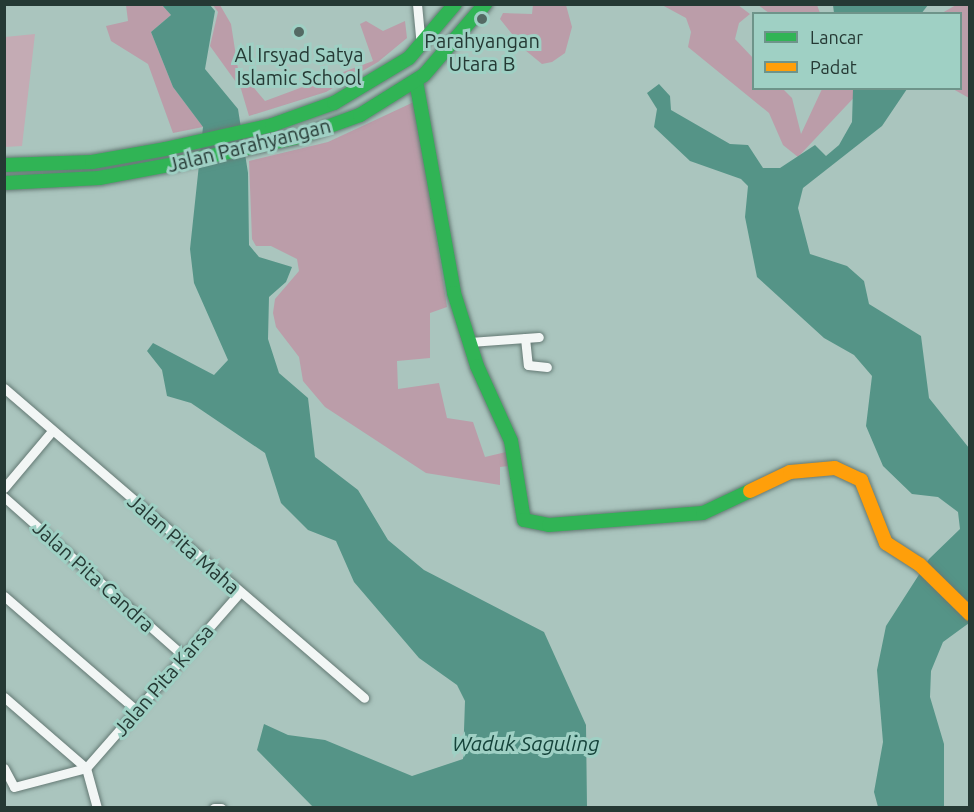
<!DOCTYPE html>
<html>
<head>
<meta charset="utf-8">
<style>
  body { margin:0 }
  #map { position:relative; width:974px; height:812px; overflow:hidden; background:#aac5be; font-family:Ubuntu,sans-serif }
  div>[style] { position:absolute }
  [style*='--x'] { left:calc(var(--x)*1px); top:calc(var(--y)*1px); width:calc(var(--w)*1px); rotate:calc(var(--a)*1deg) }
  .green>* { inset:0; background:#c4abb4 }
  .forest>* { inset:0; background:#bb9da9 }
  .water>* { inset:0; background:#559487 }
  .roads { filter:drop-shadow(0 0 2px #647974) drop-shadow(0 0 2px #647974) }
  .street>* { height:9px; margin:-4.5px; padding:0 4.5px; transform-origin:4.5px; border-radius:4.5px; background:#f2f6f5 }
  .fast>* { height:14px; margin:-7px; padding:0 7px; transform-origin:7px; border-radius:7px; background:#30b455 }
  .slow>* { height:14px; margin:-7px; padding:0 7px; transform-origin:7px; border-radius:7px; background:#ff9f0a }
  .dots>* { width:16px; height:16px; translate:-50% -50%; box-sizing:border-box; border:3px solid #9fd0c4; border-radius:50% }
  span { translate:-50% -50%; white-space:nowrap; text-align:center; line-height:1.15; -webkit-text-stroke:6px #9fd0c4; paint-order:stroke }
  .poi-label { font-size:20px; color:#253934 }
  .street-label { font-size:20px; color:#253934 }
  .water-label { font-size:21px; color:#15433a; font-style:italic }
  .frame { position:absolute; inset:0; border:6px solid #253934; pointer-events:none }
  .legend { position:absolute; left:752px; top:12px; width:210px; height:78px; box-sizing:border-box; background:#9fd0c4; border:2px solid #6e948a; margin:0; padding:8px 10px; list-style:none; font-size:18px; color:#253934 }
  .legend li { display:flex; align-items:center; gap:12px; height:30px }
  .legend b { width:30px; border:2px solid #6e948a }
</style>
</head>
<body>
<div id="map">
  <div class="green">
    <i style="clip-path:polygon(35px 34px,22px 146px,5px 147px,5px 37px)"></i>
  </div>
  <div class="forest">
    <i style="clip-path:polygon(126px 5px,162px 5px,171px 15px,151px 32px,173px 87px,203px 127px,173px 133px,148px 64px,111px 41px,106px 26px,128px 21px)"></i>
    <i style="clip-path:polygon(213px 5px,220px 5px,231px 24px,238px 69px,265px 101px,373px 61px,360px 24px,366px 21px,383px 31px,405px 21px,407px 38px,378px 62px,326px 92px,249px 116px,241px 89px,210px 46px,218px 12px)"></i>
    <i style="clip-path:polygon(533px 5px,566px 5px,572px 27px,565px 53px,552px 62px,542px 64px,525px 50px,500px 19px,503px 13px,532px 14px)"></i>
    <i style="clip-path:polygon(662px 5px,738px 5px,750px 14px,739px 23px,735px 39px,753px 58px,754px 88px,783px 89px,792px 98px,801px 134px,822px 89px,862px 89px,798px 157px,783px 145px,769px 113px,688px 47px,691px 32px,686px 18px)"></i>
    <i style="clip-path:polygon(758px 5px,817px 5px,820px 13px,769px 13px)"></i>
    <i style="clip-path:polygon(956px 5px,969px 5px,969px 98px,953px 89px,960px 88px,960px 14px,942px 13px)"></i>
    <i style="clip-path:polygon(416px 101px,447px 307px,430px 313px,430px 358px,397px 361px,398px 389px,439px 383px,447px 418px,473px 422px,485px 457px,506px 452px,509px 466px,500px 467px,500px 485px,426px 473px,325px 407px,303px 381px,299px 357px,276px 327px,273px 313px,275px 299px,299px 271px,297px 259px,271px 246px,256px 246px,252px 239px,249px 161px,328px 142px)"></i>
  </div>
  <div class="water">
    <i style="clip-path:polygon(162px 5px,210px 5px,215px 11px,205px 69px,238px 109px,248px 173px,249px 245px,259px 257px,292px 267px,286px 282px,269px 297px,268px 339px,279px 373px,308px 398px,315px 457px,358px 490px,388px 540px,424px 570px,544px 632px,586px 725px,587px 807px,313px 807px,257px 750px,264px 724px,288px 735px,325px 740px,412px 776px,463px 759px,465px 701px,457px 685px,419px 658px,354px 582px,336px 541px,308px 530px,281px 503px,265px 453px,191px 403px,167px 396px,162px 370px,147px 351px,153px 343px,214px 375px,228px 360px,194px 283px,190px 249px,203px 127px,173px 87px,151px 32px,171px 15px)"></i>
    <i style="clip-path:polygon(833px 5px,833px 4px,928px 5px,921px 14px,834px 13px)"></i>
    <i style="clip-path:polygon(659px 84px,670px 96px,671px 110px,730px 144px,748px 145px,763px 168px,780px 168px,815px 145px,826px 156px,839px 145px,852px 122px,853px 89px,907px 89px,882px 126px,803px 188px,798px 208px,810px 254px,847px 266px,864px 281px,869px 304px,921px 336px,929px 398px,969px 448px,969px 623px,943px 642px,931px 671px,930px 697px,944px 744px,944px 807px,878px 807px,874px 792px,883px 742px,877px 670px,886px 626px,929px 559px,960px 529px,958px 512px,938px 497px,912px 494px,883px 466px,866px 426px,872px 376px,854px 355px,824px 338px,757px 277px,745px 217px,748px 186px,741px 179px,690px 161px,654px 127px,657px 109px,647px 93px)"></i>
  </div>
  <div class="roads">
    <div class="street">
      <i style="--x:417;--y:4;--w:42;--a:84.6"></i>
      <i style="--x:525;--y:338;--w:27;--a:84"></i>
      <i style="--x:528;--y:365;--w:19;--a:6"></i>
      <i style="--x:470;--y:342;--w:69;--a:-4.1"></i>
      <i style="--x:4;--y:388;--w:475;--a:40.7"></i>
      <i style="--x:4;--y:488;--w:75;--a:-49.9"></i>
      <i style="--x:4;--y:497;--w:240;--a:41.5"></i>
      <i style="--x:4;--y:596;--w:174;--a:40.8"></i>
      <i style="--x:4;--y:697;--w:108;--a:40.9"></i>
      <i style="--x:4;--y:768;--w:21;--a:62"></i>
      <i style="--x:14;--y:787;--w:74;--a:-14.8"></i>
      <i style="--x:86;--y:768;--w:234;--a:-48.8"></i>
      <i style="--x:86;--y:768;--w:41;--a:74.6"></i>
      <i style="--x:214;--y:808;--w:7;--a:0"></i>
    </div>
    <div class="fast">
      <i style="--x:416;--y:81;--w:215;--a:79.8"></i>
      <i style="--x:454;--y:293;--w:77;--a:72.5"></i>
      <i style="--x:477;--y:366;--w:82;--a:65.6"></i>
      <i style="--x:511;--y:441;--w:80;--a:80.7"></i>
      <i style="--x:524;--y:520;--w:25;--a:11"></i>
      <i style="--x:549;--y:525;--w:154;--a:-4.5"></i>
      <i style="--x:703;--y:513;--w:52;--a:-25.1"></i>
      <i style="--x:4;--y:165;--w:88;--a:-2"></i>
      <i style="--x:92;--y:162;--w:74;--a:-10.1"></i>
      <i style="--x:165;--y:149;--w:110;--a:-12.6"></i>
      <i style="--x:272;--y:125;--w:66;--a:-19.5"></i>
      <i style="--x:334;--y:103;--w:87;--a:-31"></i>
      <i style="--x:409;--y:58;--w:71;--a:-49.6"></i>
      <i style="--x:4;--y:183;--w:95;--a:-3"></i>
      <i style="--x:99;--y:178;--w:76;--a:-10.6"></i>
      <i style="--x:174;--y:164;--w:131;--a:-12.3"></i>
      <i style="--x:302;--y:136;--w:62;--a:-19.9"></i>
      <i style="--x:360;--y:115;--w:75;--a:-32"></i>
      <i style="--x:424;--y:75;--w:94;--a:-49.3"></i>
    </div>
    <div class="slow">
      <i style="--x:750;--y:491;--w:44;--a:-25.4"></i>
      <i style="--x:790;--y:472;--w:45;--a:-5.1"></i>
      <i style="--x:835;--y:468;--w:29;--a:25"></i>
      <i style="--x:861;--y:480;--w:68;--a:68.4"></i>
      <i style="--x:886;--y:543;--w:40;--a:32.9"></i>
      <i style="--x:920;--y:565;--w:70;--a:44.4"></i>
    </div>
  </div>
  <div class="dots">
    <i style="left:482px;top:19px;background:#546a64"></i>
    <i style="left:299px;top:32px;background:#546a64"></i>
  </div>
  <div class="poi-label">
    <span style="left:482px;top:52px">Parahyangan<br>Utara B</span>
    <span style="left:299px;top:66px">Al Irsyad Satya<br>Islamic School</span>
  </div>
  <div class="street-label">
    <span style="left:249px;top:145px;rotate:-14deg">Jalan Parahyangan</span>
    <span style="left:184px;top:544px;rotate:41deg">Jalan Pita Maha</span>
    <span style="left:94px;top:576px;rotate:42deg">Jalan Pita Candra</span>
    <span style="left:163px;top:680px;rotate:-49deg">Jalan Pita Karsa</span>
  </div>
  <div class="water-label">
    <span style="left:526px;top:743px">Waduk Saguling</span>
  </div>
  <div class="frame"></div>
  <ul class="legend">
  <li><b style="height:8px;background:#30b455"></b>Lancar</li>
  <li><b style="height:8px;background:#ff9f0a"></b>Padat</li>
  </ul>
</div>
</body>
</html>
